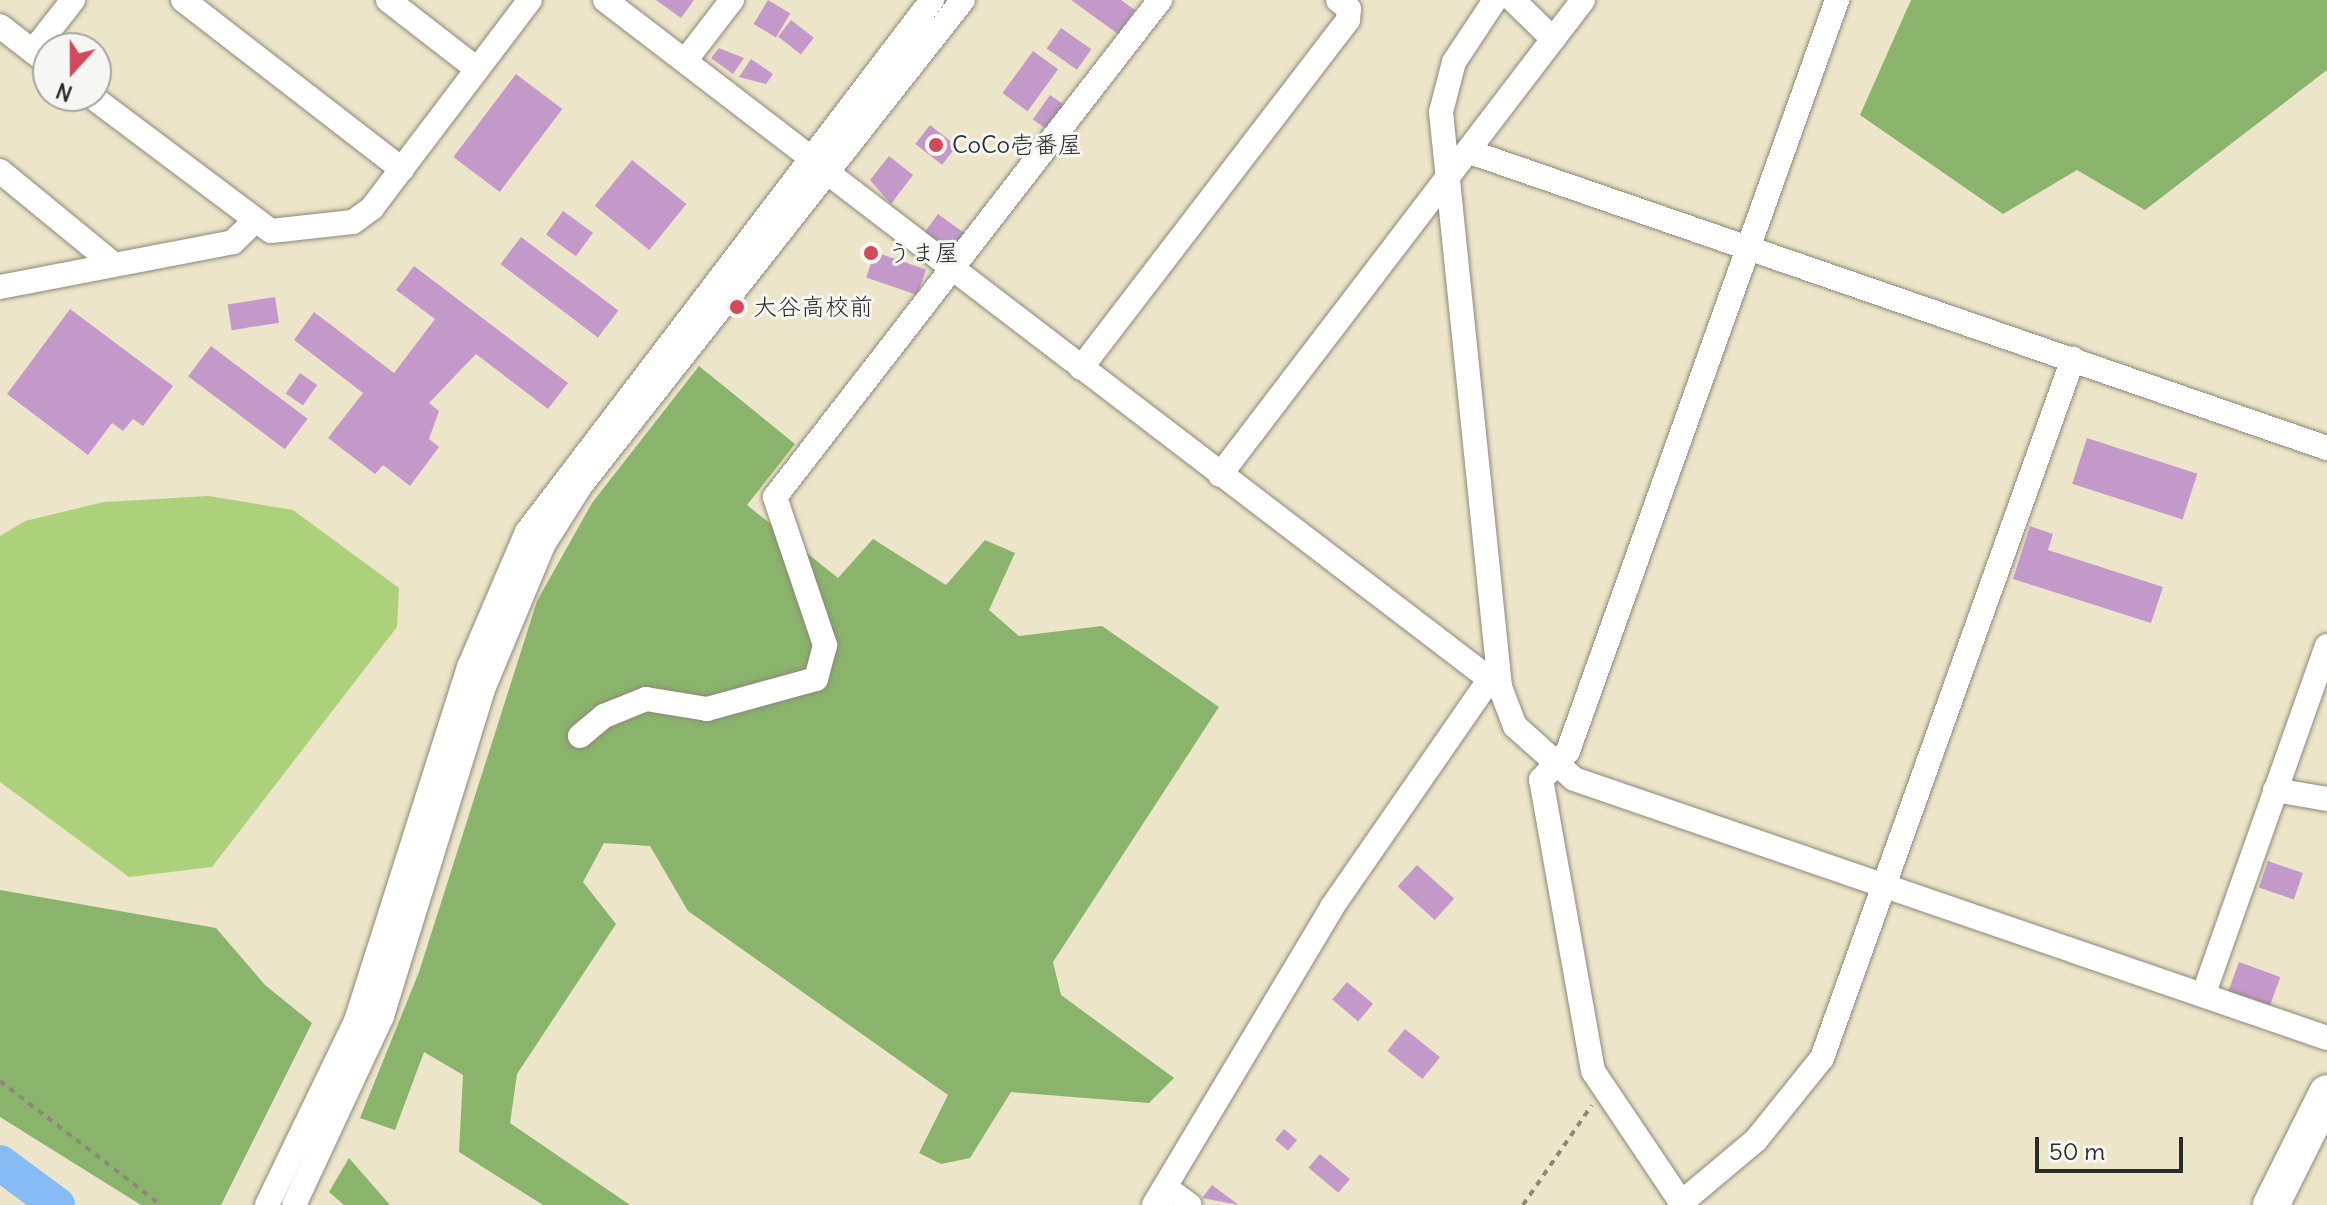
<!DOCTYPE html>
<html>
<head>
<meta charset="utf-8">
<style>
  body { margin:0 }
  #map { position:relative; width:2327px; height:1205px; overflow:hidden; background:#ede5c9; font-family:Delius,"Klee One",sans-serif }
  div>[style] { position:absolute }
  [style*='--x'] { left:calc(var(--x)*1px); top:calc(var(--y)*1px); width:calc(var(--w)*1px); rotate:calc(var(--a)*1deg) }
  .green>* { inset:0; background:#add17b }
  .forest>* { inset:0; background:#8ab36b }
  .river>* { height:36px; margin:-18px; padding:0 18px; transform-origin:18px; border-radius:18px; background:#86bbf4 }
  .building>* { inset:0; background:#c399ca; transform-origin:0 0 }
  .path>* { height:4px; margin-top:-2px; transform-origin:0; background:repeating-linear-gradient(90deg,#8c887a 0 6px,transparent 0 12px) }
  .roads { filter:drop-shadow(0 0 2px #8c887a) drop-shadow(0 0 2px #8c887a) }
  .minor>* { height:24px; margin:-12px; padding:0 12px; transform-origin:12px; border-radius:12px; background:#fff }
  .highway>* { height:36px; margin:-18px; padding:0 18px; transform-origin:18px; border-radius:18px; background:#fff }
  .dots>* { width:22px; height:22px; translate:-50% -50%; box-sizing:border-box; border:4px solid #f6f6f2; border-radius:50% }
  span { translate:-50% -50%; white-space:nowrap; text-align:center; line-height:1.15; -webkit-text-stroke:6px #f6f6f2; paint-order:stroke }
  .poi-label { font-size:24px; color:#2b2b2b }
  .left { translate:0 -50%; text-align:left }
  .north { position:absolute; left:32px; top:32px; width:80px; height:80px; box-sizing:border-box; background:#f6f6f2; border:2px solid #a5a5a2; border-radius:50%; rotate:201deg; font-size:22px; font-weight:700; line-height:32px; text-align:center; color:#2b2b2b }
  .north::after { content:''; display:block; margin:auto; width:28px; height:36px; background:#d1495b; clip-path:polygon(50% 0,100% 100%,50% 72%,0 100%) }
  .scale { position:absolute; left:2035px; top:1137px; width:148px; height:36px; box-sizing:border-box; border:4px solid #2b2b2b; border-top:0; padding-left:10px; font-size:24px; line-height:28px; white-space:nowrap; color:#2b2b2b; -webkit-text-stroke:6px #f6f6f2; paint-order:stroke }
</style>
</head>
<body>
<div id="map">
  <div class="green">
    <i style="clip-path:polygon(209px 496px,293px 510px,399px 588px,397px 627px,212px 867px,129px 877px,0 782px,0 536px,25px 521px,104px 502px)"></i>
  </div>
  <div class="forest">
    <i style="clip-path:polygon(1911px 0,2327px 0,2327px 70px,2145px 210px,2077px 170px,2003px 214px,1860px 115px)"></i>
    <i style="clip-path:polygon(699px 366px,795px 444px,747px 505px,838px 578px,873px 539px,946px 585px,985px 540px,1015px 553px,989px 610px,1019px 636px,1102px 626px,1219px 707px,1053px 962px,1061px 995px,1174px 1078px,1149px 1103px,1011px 1092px,970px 1158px,941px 1164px,919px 1153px,948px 1095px,688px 911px,650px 846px,604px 843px,583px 882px,616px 924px,517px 1074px,510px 1123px,630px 1205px,543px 1205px,459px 1152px,463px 1075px,424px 1052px,395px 1130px,360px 1118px,419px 972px,537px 601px,592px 503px)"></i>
    <i style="clip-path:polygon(0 890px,216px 928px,265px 985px,312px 1023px,221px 1205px,141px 1205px,0 1117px)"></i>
    <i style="clip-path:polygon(349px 1158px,390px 1205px,344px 1205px,329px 1192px)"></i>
  </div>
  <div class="river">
    <i style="--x:0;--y:1163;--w:71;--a:36.4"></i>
  </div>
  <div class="building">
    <i style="clip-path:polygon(656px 0,694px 0,681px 18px)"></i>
    <i style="left:768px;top:0;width:26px;height:28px;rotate:31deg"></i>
    <i style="clip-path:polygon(1071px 0,1121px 0,1135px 10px,1118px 34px)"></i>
    <i style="left:791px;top:20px;width:29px;height:21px;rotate:38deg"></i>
    <i style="left:1061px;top:28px;width:37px;height:25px;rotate:35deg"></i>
    <i style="clip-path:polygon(719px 48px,744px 58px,733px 74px,711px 58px)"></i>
    <i style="left:1033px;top:51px;width:31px;height:52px;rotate:36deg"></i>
    <i style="clip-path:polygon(751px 59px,773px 74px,766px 84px,739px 77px)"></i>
    <i style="left:516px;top:74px;width:58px;height:104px;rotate:37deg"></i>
    <i style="left:1050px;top:95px;width:21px;height:30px;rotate:35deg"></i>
    <i style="left:930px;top:125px;width:34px;height:24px;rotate:38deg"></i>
    <i style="clip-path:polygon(889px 156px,913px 175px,891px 204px,870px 180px)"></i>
    <i style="left:632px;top:160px;width:70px;height:59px;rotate:39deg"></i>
    <i style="left:563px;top:211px;width:37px;height:29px;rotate:36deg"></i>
    <i style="left:938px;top:214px;width:32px;height:25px;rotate:36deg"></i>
    <i style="left:521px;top:237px;width:122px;height:34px;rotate:37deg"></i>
    <i style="left:875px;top:252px;width:54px;height:27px;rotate:19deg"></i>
    <i style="clip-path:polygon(414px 266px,568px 383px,548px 409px,476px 354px,429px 403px,439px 411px,429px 439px,439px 447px,410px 486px,383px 465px,375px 474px,328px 438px,363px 393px,294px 340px,314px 312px,394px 373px,435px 319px,396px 290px)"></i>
    <i style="left:275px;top:297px;width:26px;height:48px;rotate:81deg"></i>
    <i style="clip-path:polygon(70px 309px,173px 386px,143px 426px,133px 419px,123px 431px,112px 423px,88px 455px,7px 394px)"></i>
    <i style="left:211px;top:346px;width:121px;height:38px;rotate:37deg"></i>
    <i style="left:300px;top:373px;width:21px;height:25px;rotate:35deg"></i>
    <i style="left:2087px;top:438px;width:116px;height:48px;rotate:18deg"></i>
    <i style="clip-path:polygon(2030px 526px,2053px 534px,2048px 550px,2163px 587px,2151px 623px,2013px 579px)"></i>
    <i style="left:2268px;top:861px;width:37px;height:28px;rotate:19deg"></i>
    <i style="left:1417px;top:865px;width:50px;height:29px;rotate:42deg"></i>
    <i style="left:2239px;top:962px;width:44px;height:31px;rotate:20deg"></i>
    <i style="left:1347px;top:982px;width:34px;height:23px;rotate:40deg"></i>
    <i style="left:1405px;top:1029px;width:45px;height:28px;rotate:39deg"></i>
    <i style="left:1284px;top:1129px;width:17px;height:14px;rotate:40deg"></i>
    <i style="left:1320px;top:1154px;width:39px;height:18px;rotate:40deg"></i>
    <i style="clip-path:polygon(1212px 1185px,1239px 1205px,1202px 1198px)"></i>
  </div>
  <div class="path">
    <i style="--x:0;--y:1081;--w:203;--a:37.6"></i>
    <i style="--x:1523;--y:1205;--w:121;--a:-55.4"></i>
  </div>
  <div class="roads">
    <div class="minor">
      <i style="--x:183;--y:0;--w:277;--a:37.7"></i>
      <i style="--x:388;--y:0;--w:113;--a:37.8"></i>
      <i style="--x:605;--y:0;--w:260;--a:37.5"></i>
      <i style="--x:1495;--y:0;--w:74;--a:123.5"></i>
      <i style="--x:1454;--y:62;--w:52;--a:104.6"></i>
      <i style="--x:1441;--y:112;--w:578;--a:84.14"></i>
      <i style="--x:1500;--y:687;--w:42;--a:69"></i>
      <i style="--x:1515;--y:726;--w:79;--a:41.9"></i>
      <i style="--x:1574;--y:779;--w:796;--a:18.98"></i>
      <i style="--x:1513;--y:0;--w:56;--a:44.3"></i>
      <i style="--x:0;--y:26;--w:61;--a:37.6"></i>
      <i style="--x:33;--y:51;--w:65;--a:-51.9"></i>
      <i style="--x:685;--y:61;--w:77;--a:-52.4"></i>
      <i style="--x:91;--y:96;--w:225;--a:36.9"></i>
      <i style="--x:271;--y:231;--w:82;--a:-6.3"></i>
      <i style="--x:353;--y:222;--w:24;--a:-36"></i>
      <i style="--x:372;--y:208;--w:261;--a:-52.8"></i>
      <i style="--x:1473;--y:153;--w:904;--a:19.06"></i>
      <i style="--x:0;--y:171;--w:145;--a:39.4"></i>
      <i style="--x:828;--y:173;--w:846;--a:37.41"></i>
      <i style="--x:0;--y:287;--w:237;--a:-10.9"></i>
      <i style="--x:233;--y:242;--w:30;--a:-44"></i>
      <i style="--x:1081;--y:368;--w:439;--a:-52.5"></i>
      <i style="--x:1348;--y:20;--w:11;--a:-85"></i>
      <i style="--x:1349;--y:9;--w:14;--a:-141"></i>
      <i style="--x:1220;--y:475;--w:598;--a:-52.61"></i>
      <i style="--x:580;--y:736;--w:31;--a:-40"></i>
      <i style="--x:604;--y:716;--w:45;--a:-22"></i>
      <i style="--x:646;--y:699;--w:62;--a:9.3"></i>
      <i style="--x:707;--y:709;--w:113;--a:-15.4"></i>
      <i style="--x:816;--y:679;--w:35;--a:-75"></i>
      <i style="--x:825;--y:645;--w:156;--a:-108.7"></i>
      <i style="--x:775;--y:497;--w:629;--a:-52.24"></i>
      <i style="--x:2275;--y:790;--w:53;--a:9.8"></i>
      <i style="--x:2204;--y:993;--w:368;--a:-70.5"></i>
      <i style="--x:1166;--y:1188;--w:29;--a:36"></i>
      <i style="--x:1681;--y:1203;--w:98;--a:-40"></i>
      <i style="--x:1756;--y:1140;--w:105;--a:-51.2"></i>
      <i style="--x:1822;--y:1058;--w:743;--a:-70.25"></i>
      <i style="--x:267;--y:1205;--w:204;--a:-64.2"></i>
      <i style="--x:356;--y:1021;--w:372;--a:-72.3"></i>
      <i style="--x:469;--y:667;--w:147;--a:-66.8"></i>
      <i style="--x:527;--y:532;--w:669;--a:-52.72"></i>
      <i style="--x:294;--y:1205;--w:208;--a:-65"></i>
      <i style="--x:382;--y:1016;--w:344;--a:-72.8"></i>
      <i style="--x:484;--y:687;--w:154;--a:-67.4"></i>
      <i style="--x:543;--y:545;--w:71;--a:-57.7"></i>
      <i style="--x:581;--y:485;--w:617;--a:-51.78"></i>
      <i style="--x:1154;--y:1205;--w:347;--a:-59.1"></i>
      <i style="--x:1332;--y:907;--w:274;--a:-55.3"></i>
      <i style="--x:1683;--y:1205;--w:161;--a:-123.9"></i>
      <i style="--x:1593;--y:1071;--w:296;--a:-100.1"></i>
      <i style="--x:1541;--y:780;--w:40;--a:-47"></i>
      <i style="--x:1568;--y:751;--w:798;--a:-70.29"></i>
    </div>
    <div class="highway">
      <i style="--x:2271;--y:1205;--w:125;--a:-63.4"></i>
    </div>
  </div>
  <div class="dots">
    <i style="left:936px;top:145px;background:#d1495b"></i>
    <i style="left:871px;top:253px;background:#d1495b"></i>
    <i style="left:737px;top:307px;background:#d1495b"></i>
  </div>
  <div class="poi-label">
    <span class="left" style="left:952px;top:145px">CoCo壱番屋</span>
    <span class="left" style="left:887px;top:253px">うま屋</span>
    <span class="left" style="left:753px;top:307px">大谷高校前</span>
  </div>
  <div class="north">N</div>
  <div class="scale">50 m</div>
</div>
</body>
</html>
